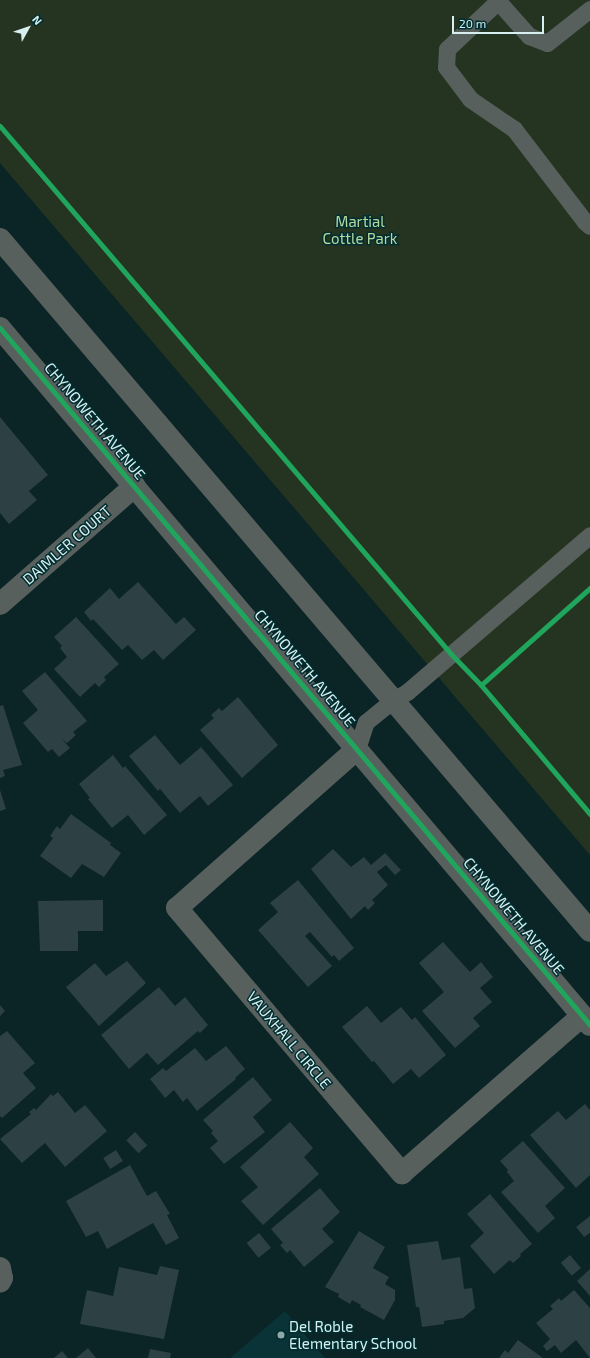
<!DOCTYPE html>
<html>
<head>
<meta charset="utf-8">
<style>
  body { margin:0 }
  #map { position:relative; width:590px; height:1358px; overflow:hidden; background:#0b2426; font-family:"Exo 2",sans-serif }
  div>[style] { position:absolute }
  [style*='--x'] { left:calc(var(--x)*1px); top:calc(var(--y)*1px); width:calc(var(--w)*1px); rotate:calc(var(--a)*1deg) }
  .built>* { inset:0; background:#093336 }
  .green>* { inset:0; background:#253420 }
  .building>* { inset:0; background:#2d4044; transform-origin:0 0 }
  .service>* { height:17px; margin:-8.5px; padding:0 8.5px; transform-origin:8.5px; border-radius:8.5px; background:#58605e }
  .minor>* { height:22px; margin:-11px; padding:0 11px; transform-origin:11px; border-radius:11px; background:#58605e }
  .cycleway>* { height:5px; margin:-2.5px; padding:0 2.5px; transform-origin:2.5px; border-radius:2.5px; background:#20a55d }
  .dots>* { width:11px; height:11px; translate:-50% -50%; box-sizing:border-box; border:2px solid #002e31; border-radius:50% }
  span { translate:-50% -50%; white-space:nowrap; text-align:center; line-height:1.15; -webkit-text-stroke:3px #002e31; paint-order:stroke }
  .park-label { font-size:15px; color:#b6d9a0 }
  .street-label { font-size:15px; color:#d8eff0 }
  .poi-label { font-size:15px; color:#d8eff0 }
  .left { translate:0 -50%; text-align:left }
  .north { position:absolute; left:8px; top:8px; width:40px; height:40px; -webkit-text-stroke:3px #002e31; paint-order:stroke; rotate:50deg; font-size:11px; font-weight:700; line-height:16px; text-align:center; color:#d8eff0 }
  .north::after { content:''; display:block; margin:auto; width:14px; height:18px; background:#d8eff0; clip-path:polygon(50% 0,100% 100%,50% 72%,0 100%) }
  .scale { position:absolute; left:452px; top:16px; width:92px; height:18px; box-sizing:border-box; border:2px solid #d8eff0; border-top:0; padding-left:5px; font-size:12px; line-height:14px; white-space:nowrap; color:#d8eff0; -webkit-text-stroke:3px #002e31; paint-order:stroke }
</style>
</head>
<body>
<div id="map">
  <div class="built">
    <i style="clip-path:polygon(285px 1311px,325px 1358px,230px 1358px)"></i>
  </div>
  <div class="green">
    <i style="clip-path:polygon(0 0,590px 0,590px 855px,0 163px)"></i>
  </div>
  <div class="building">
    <i style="clip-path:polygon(0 417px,48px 475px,29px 491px,37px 500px,9px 524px,0 513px)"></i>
    <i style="clip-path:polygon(138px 582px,176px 624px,184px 617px,196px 630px,163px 660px,154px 650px,142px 660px,128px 645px,122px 650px,93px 619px,91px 621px,84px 612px,110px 588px,119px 599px)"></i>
    <i style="clip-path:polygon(76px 617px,119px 664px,104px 677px,106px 680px,99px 687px,95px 683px,80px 697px,54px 669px,67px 657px,60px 648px,62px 646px,54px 637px)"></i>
    <i style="clip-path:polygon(45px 672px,87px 721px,73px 732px,76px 735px,67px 743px,62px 739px,70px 748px,59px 757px,52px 749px,48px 752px,23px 723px,38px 710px,22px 691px)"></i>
    <i style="clip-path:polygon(238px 697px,278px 745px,242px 778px,200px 730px,214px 718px,211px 715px,219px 708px,222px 711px)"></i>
    <i style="clip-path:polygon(3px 705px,22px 765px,3px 770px,5px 776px,0 778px,0 706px)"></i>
    <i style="clip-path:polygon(155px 735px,180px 765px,201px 747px,233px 785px,208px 806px,200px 796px,180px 813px,160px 789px,158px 791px,129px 756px)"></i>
    <i style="clip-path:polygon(113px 755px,123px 768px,125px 766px,167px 815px,144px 835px,128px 815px,112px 828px,88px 799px,90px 798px,79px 784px)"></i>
    <i style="clip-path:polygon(0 790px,6px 809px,0 811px)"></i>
    <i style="clip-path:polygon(71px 814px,111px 843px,110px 845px,121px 853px,104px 877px,82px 864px,71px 878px,40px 856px,53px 838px,50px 836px,57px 826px,60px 829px)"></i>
    <i style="clip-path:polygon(333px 849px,351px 867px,364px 857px,371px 865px,385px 853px,401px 870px,395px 875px,386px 865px,377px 872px,388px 885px,372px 900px,375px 903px,368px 910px,365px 906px,351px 919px,311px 869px)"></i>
    <i style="clip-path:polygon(298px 880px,354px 948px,339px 961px,334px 955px,332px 957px,310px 932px,305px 936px,332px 966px,308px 987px,258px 930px,278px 912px,270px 903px)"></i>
    <i style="clip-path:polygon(103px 900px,103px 931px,78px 931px,78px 951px,40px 951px,38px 901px)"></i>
    <i style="clip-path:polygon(443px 942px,470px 972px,481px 962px,493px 977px,480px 988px,492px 1002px,473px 1018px,480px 1026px,455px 1048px,422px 1011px,444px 992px,419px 963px)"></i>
    <i style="clip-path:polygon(127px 961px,146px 983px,99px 1026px,66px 987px,95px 963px,106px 976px)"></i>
    <i style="clip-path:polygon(159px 987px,175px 1006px,185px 997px,208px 1025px,200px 1033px,198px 1031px,158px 1065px,147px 1053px,129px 1069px,101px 1035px)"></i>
    <i style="clip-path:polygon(0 1005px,5px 1011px,0 1016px)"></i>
    <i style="clip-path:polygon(367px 1006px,381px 1023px,401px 1007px,412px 1020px,415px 1017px,446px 1055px,419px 1078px,411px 1069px,393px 1084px,374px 1061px,372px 1062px,342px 1027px)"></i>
    <i style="clip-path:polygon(7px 1031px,35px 1063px,23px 1073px,36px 1088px,2px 1118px,0 1116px,0 1036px)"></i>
    <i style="clip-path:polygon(226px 1046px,245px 1069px,235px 1078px,236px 1079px,197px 1111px,187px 1098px,183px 1102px,174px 1090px,165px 1098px,150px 1079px,163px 1068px,166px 1071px,195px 1048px,206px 1061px)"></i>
    <i style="clip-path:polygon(253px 1077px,272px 1100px,253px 1117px,265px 1132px,224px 1164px,210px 1148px,218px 1141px,211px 1133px,213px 1131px,203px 1120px)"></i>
    <i style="clip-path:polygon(58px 1092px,75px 1113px,85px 1105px,107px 1131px,65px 1167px,45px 1143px,22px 1163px,0 1139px,31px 1114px,29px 1112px,34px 1108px,36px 1110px,51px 1094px,53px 1096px)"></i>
    <i style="clip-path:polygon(585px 1104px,590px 1110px,590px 1175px,576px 1188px,530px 1135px,558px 1111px,566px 1120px)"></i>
    <i style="clip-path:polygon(290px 1122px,313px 1148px,304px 1157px,319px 1174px,263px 1225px,241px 1201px,258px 1187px,240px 1167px)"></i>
    <i style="left:135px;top:1132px;width:18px;height:12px;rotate:47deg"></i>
    <i style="clip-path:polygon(523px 1141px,565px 1188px,545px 1206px,555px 1218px,538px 1233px,501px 1192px,514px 1181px,507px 1172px,508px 1170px,500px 1161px)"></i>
    <i style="left:116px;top:1150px;width:13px;height:15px;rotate:58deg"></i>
    <i style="clip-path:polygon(130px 1165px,147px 1196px,156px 1191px,170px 1214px,167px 1215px,179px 1238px,166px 1245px,153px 1223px,107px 1249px,98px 1231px,86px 1237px,66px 1201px)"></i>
    <i style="clip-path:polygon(320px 1188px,340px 1212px,322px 1229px,334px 1242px,304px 1267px,290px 1250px,287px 1253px,280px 1245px,283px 1243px,271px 1229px)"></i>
    <i style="clip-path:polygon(490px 1194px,532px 1244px,520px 1254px,521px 1256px,513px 1263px,510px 1260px,494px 1274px,470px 1246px,484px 1233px,467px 1214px)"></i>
    <i style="clip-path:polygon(590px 1216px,590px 1233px,584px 1237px,576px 1227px)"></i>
    <i style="clip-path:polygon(359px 1231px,385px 1247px,373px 1268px,389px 1277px,385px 1284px,395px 1290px,395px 1300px,384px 1320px,360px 1307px,361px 1305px,352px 1300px,350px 1304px,338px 1297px,339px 1294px,325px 1287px)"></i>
    <i style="left:259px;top:1233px;width:19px;height:16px;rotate:51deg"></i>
    <i style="clip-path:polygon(438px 1241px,442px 1260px,460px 1257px,464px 1289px,472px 1288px,475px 1308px,463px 1318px,444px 1321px,444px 1324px,422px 1327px,419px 1307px,416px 1307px,407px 1245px)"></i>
    <i style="left:570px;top:1255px;width:17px;height:12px;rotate:50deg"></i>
    <i style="clip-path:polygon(160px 1266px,179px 1270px,164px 1339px,80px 1324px,87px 1290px,113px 1296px,119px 1267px,157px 1275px)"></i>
    <i style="clip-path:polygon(590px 1269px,590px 1296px,577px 1281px)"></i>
    <i style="clip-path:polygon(574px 1290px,590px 1308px,590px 1358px,576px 1340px,561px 1353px,555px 1345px,547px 1351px,543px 1346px,550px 1339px,536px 1323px,553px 1309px,550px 1306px,559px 1298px,561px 1301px)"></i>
    <i style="clip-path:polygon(518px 1340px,543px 1358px,499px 1358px,505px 1350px,508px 1353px)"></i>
    <i style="clip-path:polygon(88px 1348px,96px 1358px,76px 1358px)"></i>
    <i style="clip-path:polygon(150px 1349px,171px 1353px,170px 1358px,148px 1358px)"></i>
    <i style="clip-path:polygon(62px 1351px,68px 1358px,54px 1358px)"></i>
  </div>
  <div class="service">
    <i style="--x:497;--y:0;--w:48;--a:48.4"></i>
    <i style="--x:529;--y:36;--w:19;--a:21"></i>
    <i style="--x:547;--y:43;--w:55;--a:-38.3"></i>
    <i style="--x:498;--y:1;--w:70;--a:136.7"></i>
    <i style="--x:447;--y:49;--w:18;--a:93"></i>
    <i style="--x:446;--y:67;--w:40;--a:53"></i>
    <i style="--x:470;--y:99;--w:53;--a:34.3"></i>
    <i style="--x:514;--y:129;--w:117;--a:52.6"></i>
    <i style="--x:585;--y:222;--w:6;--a:39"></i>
    <i style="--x:357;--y:749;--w:28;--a:-72"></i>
    <i style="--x:366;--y:722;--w:35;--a:-39"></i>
    <i style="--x:393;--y:700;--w:16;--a:-30"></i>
    <i style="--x:407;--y:692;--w:241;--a:-40.6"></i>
  </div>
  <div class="minor">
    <i style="--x:0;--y:239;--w:909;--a:49.55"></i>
    <i style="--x:0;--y:328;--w:913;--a:49.75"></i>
    <i style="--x:0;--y:604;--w:179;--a:-41.2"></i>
    <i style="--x:357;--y:749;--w:240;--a:138.5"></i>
    <i style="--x:177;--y:908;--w:348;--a:49.7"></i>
    <i style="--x:402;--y:1173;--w:239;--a:-41.1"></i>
    <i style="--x:0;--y:1268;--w:10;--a:79"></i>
    <i style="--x:2;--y:1278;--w:4;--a:117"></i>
  </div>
  <div class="cycleway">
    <i style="--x:0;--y:126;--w:694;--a:49.5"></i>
    <i style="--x:451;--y:654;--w:43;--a:45.9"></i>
    <i style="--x:481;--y:685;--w:169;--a:49.8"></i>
    <i style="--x:0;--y:328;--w:913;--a:49.75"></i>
    <i style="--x:481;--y:685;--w:146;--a:-41.7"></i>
  </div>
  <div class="dots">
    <i style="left:281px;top:1335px;background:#90a8a9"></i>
  </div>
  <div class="park-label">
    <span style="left:360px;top:230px">Martial<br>Cottle Park</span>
  </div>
  <div class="street-label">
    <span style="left:95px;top:421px;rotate:50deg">CHYNOWETH AVENUE</span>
    <span style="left:67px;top:545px;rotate:-41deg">DAIMLER COURT</span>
    <span style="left:305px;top:668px;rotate:50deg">CHYNOWETH AVENUE</span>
    <span style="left:514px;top:916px;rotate:50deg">CHYNOWETH AVENUE</span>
    <span style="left:289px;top:1040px;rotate:50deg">VAUXHALL CIRCLE</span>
  </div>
  <div class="poi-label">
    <span class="left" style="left:289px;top:1335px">Del Roble<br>Elementary School</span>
  </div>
  <div class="north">N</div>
  <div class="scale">20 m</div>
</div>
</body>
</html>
